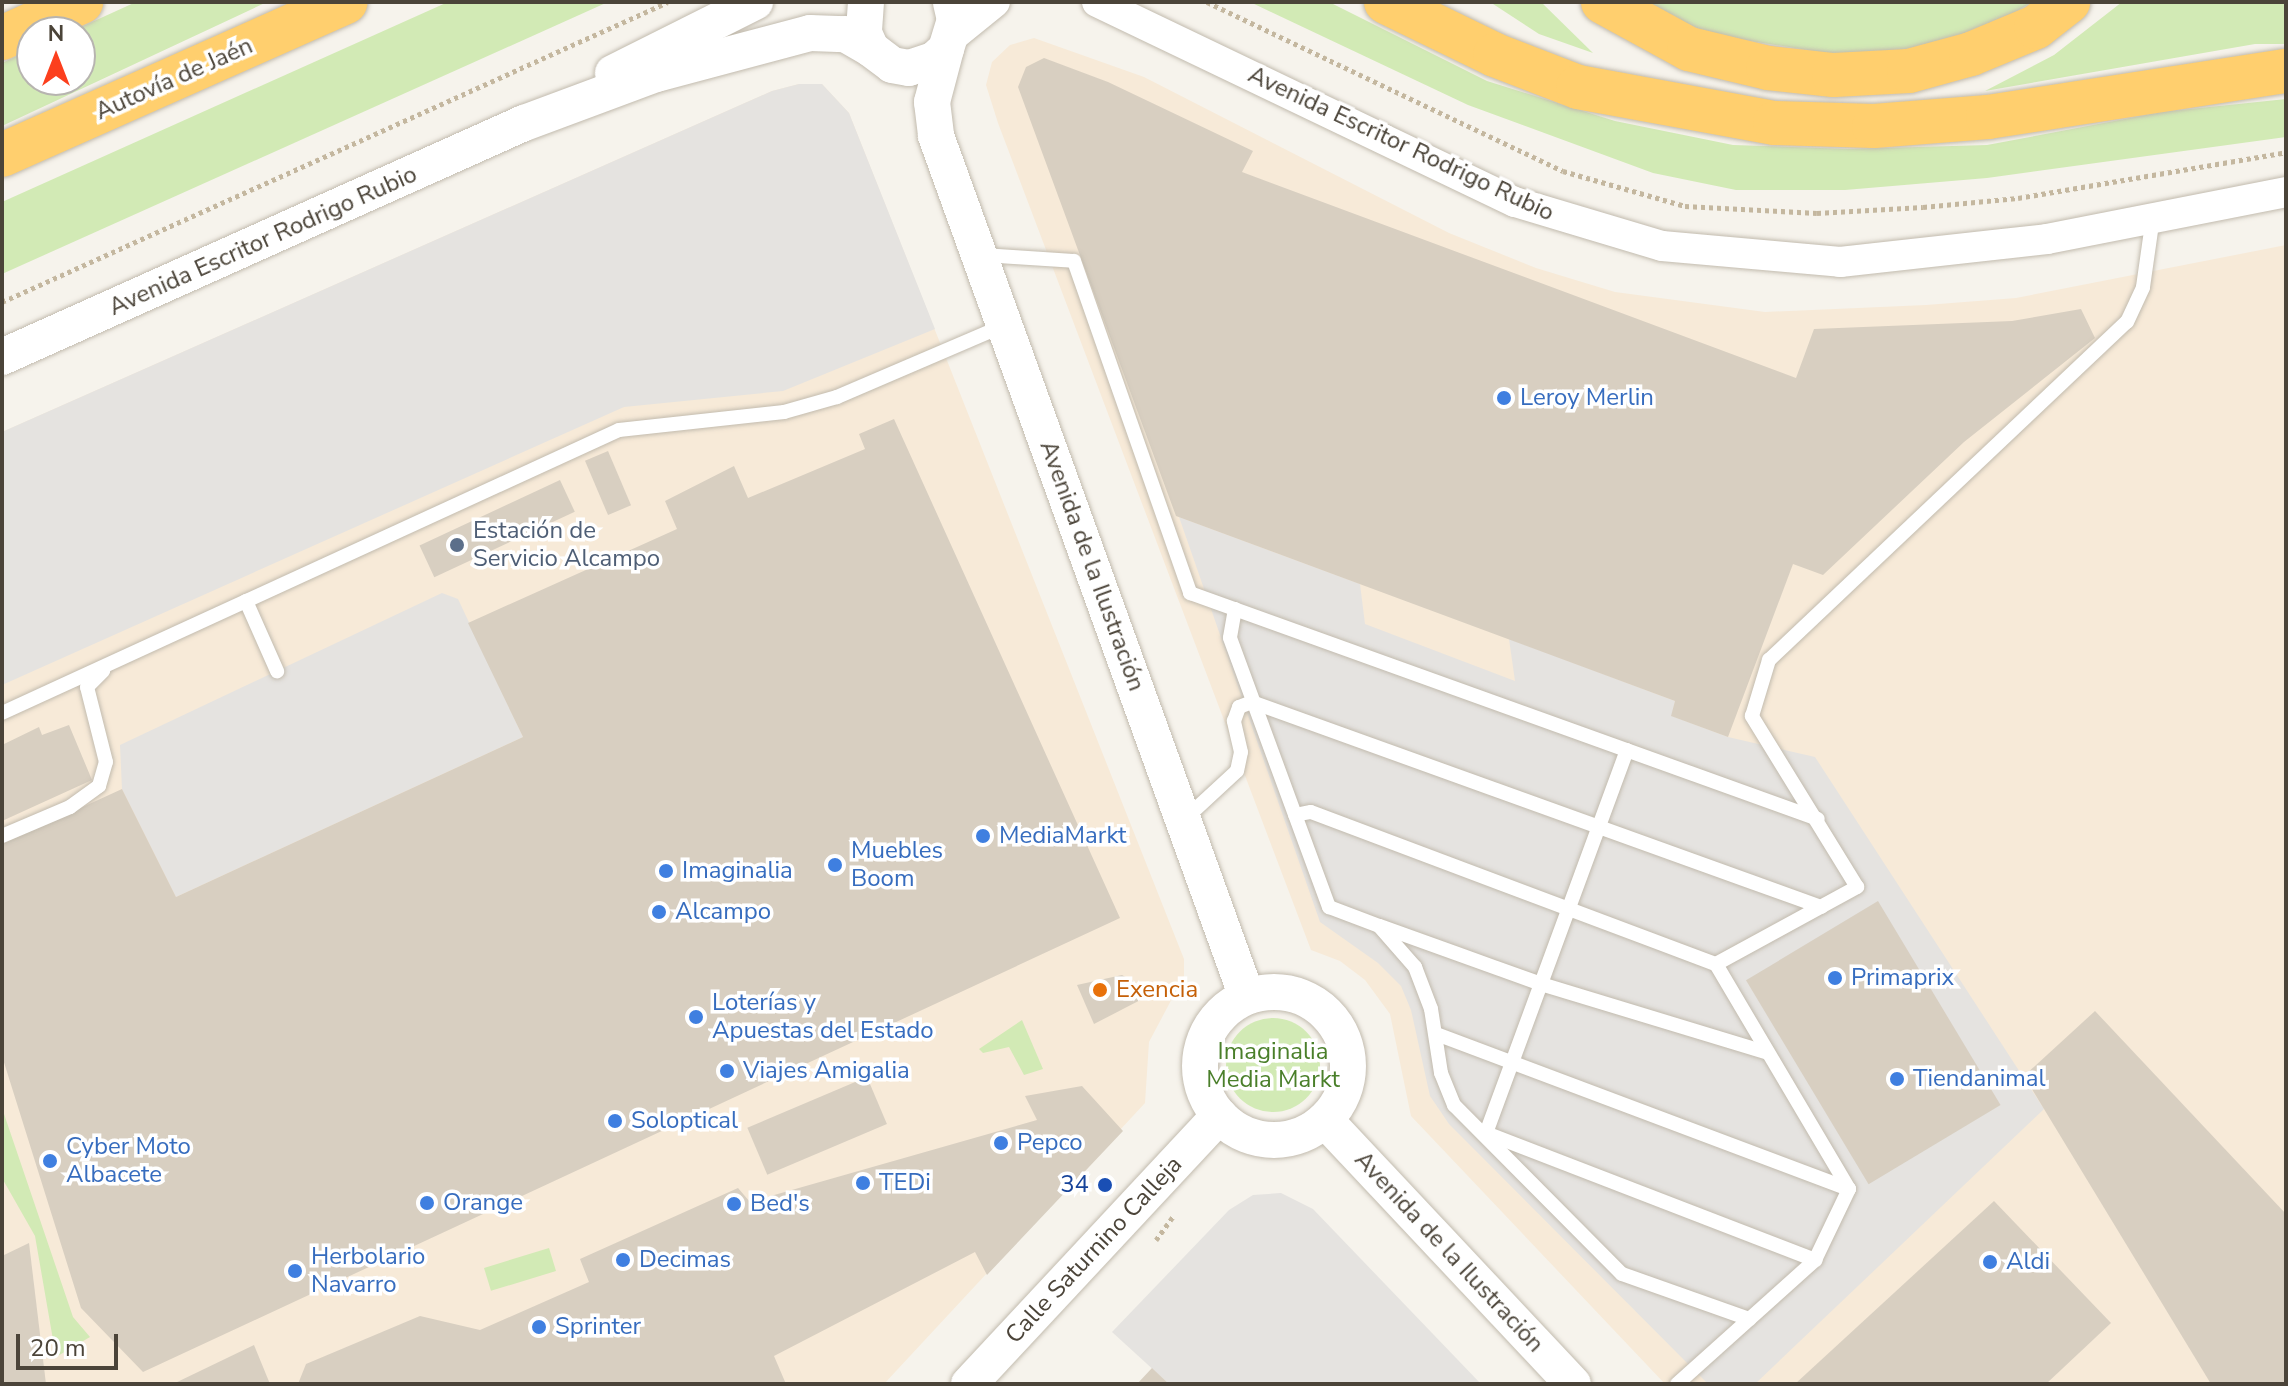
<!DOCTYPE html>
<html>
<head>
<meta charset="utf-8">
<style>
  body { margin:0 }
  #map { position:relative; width:2288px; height:1386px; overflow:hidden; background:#f6f3ec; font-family:"Nunito Sans",sans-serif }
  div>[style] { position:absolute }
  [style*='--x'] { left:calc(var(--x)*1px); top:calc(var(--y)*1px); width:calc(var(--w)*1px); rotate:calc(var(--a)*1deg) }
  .commercial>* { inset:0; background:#f7ead8 }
  .green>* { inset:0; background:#d2eab5; transform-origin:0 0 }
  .round { border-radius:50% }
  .parking>* { inset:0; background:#e5e3e0 }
  .building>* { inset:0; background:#d8cfc1; transform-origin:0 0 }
  .path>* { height:5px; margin-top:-2.5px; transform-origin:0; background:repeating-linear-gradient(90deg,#c4b79f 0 4px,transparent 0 8px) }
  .roads { filter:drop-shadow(0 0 2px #c2bbae) drop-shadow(0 0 2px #c2bbae) }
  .service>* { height:14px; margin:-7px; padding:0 7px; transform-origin:7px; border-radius:7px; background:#fff }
  .minor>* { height:30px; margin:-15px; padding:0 15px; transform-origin:15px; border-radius:15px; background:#fff }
  .tertiary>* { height:36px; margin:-18px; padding:0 18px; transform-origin:18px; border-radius:18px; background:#fff }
  .tertiary>.ring { margin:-18px; padding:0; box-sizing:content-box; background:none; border:36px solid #fff; border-radius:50% }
  .motorway>* { height:44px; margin:-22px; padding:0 22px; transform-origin:22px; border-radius:22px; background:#ffcf6e }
  .dots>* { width:22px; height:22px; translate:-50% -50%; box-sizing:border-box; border:4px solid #fff; border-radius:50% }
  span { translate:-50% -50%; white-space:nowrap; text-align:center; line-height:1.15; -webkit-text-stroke:7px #fff; paint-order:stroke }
  .street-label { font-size:24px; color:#4b4439 }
  .shop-label { font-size:24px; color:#366cbe }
  .left { translate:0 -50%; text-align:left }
  .service-label { font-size:24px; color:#4e5e75 }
  .food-label { font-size:24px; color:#c56008 }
  .park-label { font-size:24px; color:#4a7f2a }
  .transit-label { font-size:24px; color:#164399 }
  .right { translate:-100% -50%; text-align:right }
  .frame { position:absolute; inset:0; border:4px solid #4b4439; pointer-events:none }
  .north { position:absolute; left:16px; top:16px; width:80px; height:80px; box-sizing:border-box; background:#fff; border:2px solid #b7b4b0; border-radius:50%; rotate:0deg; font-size:22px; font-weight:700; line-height:32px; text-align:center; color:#4b4439 }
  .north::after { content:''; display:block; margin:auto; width:28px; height:36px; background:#fc3f1d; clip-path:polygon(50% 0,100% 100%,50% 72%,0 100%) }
  .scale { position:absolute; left:16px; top:1334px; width:102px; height:36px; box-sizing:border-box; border:4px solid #4b4439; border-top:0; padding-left:10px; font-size:24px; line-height:28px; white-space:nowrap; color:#4b4439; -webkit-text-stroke:6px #fff; paint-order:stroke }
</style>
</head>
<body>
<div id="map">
  <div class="commercial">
    <i style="clip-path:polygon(1034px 38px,1144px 77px,1449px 233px,1536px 268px,1615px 292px,1765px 312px,1926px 305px,2016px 298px,2286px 245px,2286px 1384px,1665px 1384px,1411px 1116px,1390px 1014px,1365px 980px,1340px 961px,1311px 950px,998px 123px,986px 85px,992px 62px,1010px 45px)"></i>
    <i style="clip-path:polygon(799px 84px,822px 84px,849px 113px,1184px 959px,1184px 976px,1149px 1042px,1145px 1103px,884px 1384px,2px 1384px,2px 432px,772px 91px)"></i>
  </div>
  <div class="green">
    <i style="clip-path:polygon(136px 2px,267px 2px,2px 126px,2px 63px,32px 49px,32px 80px,80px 80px,80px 32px,70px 32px)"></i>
    <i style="clip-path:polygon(448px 2px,608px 2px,2px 274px,2px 202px)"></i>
    <i style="clip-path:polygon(1250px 2px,1329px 2px,1487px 81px,1615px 121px,1733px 145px,1849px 149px,1987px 145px,2162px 112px,2286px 99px,2286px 137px,1987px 178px,1845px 190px,1736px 190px,1653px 173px,1468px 105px)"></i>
    <i style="clip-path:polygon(1490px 2px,1541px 2px,1593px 53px,1539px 34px)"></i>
    <i style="clip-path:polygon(1638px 2px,2032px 2px,1995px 24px,1917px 50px,1851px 57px,1713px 35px)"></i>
    <i style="clip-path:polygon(2122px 2px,2286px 2px,2286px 44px,2255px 44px,1985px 91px,2054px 55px)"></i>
    <i class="round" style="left:1226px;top:1018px;width:94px;height:94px"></i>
    <i style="clip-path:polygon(1022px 1020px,1043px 1069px,1024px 1075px,1009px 1047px,983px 1053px,979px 1049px)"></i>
    <i style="clip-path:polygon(2px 1108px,73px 1317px,90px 1337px,56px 1357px,35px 1236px,2px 1178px)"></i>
    <i style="left:549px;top:1248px;width:24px;height:68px;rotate:73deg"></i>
  </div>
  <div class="parking">
    <i style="clip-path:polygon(799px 84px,822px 84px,849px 113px,935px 329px,783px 391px,624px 407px,2px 685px,2px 432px,772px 91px)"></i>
    <i style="clip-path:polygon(1179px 517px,1360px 584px,1365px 624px,1515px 681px,1509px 639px,1675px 701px,1672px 716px,1728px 737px,1815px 757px,2044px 1109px,1755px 1384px,1708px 1384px,1449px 1124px,1430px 1096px,1411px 1010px,1401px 986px,1378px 963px,1320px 922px)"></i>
    <i style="clip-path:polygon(442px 593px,458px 599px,523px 737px,176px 897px,122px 789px,120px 745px)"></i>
    <i style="clip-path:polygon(1281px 1193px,1313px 1209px,1481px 1384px,1169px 1384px,1112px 1332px,1229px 1210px,1253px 1195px)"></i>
  </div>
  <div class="building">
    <i style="clip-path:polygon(1044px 58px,1108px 82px,1253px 151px,1242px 172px,1796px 378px,1814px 329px,2012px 321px,2081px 309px,2095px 338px,1964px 442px,1823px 575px,1793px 564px,1728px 737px,1671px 716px,1675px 701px,1176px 516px,1018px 87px,1026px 67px)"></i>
    <i style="clip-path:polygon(894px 419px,1120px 918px,143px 1372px,81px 1308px,2px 1056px,2px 844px,122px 789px,176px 897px,523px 737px,468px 623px,677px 529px,665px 501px,734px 466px,748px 498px,865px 449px,859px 434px)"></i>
    <i style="left:608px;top:451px;width:59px;height:25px;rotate:67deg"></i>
    <i style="left:560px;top:480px;width:35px;height:155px;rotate:65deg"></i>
    <i style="clip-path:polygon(69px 725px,92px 780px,2px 821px,2px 745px,39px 727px,42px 735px)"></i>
    <i style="left:1878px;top:901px;width:238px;height:154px;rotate:59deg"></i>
    <i style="clip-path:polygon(1122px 975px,1154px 993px,1094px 1024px,1077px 985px)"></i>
    <i style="clip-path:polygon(2095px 1011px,2286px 1214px,2286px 1384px,2211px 1384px,2024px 1076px)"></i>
    <i style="left:867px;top:1077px;width:51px;height:130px;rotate:67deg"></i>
    <i style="clip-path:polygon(1082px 1086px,1123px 1131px,987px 1275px,975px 1252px,774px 1356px,786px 1384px,298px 1384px,306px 1364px,420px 1316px,480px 1330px,589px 1282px,580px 1259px,738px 1188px,750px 1202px,1037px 1120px,1025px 1096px)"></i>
    <i style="clip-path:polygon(1994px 1201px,2111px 1323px,2046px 1384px,1795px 1384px)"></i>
    <i style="clip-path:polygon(29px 1243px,46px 1384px,2px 1384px,2px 1256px)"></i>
    <i style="clip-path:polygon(254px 1345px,270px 1384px,173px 1384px)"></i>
    <i style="clip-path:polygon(1152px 1368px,1169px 1384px,1137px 1384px)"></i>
  </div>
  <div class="path">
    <i style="--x:1207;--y:2;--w:394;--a:25.4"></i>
    <i style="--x:1563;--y:171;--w:127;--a:16"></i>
    <i style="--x:1685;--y:206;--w:132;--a:3"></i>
    <i style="--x:1817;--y:213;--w:106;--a:-3.2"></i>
    <i style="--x:1923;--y:207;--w:95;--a:-5.4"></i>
    <i style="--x:2018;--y:198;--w:272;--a:-9.7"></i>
    <i style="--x:2;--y:302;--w:730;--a:-24.25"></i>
    <i style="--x:1156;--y:1240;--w:29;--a:-54"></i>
  </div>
  <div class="roads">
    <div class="service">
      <i style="--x:982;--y:255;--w:92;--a:3.7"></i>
      <i style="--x:1074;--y:261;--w:352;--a:70.7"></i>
      <i style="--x:1190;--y:593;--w:667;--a:19.79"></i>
      <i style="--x:246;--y:601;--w:77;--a:66.1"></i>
      <i style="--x:1235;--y:609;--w:29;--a:100"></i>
      <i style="--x:1230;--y:638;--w:287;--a:69.8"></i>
      <i style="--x:1329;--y:907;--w:53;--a:20.8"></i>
      <i style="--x:1379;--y:926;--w:55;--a:48.7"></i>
      <i style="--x:1415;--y:967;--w:45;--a:69.1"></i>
      <i style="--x:1431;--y:1009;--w:65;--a:81.1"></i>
      <i style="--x:1441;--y:1073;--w:35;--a:68"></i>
      <i style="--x:1454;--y:1105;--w:238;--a:45.2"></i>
      <i style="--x:1622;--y:1274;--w:135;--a:19.5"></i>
      <i style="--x:2;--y:713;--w:679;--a:-24.64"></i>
      <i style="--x:619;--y:430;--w:166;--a:-6.2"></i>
      <i style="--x:784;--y:412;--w:55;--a:-15.8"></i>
      <i style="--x:837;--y:397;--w:183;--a:-23.2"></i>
      <i style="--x:1627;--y:750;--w:408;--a:110.2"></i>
      <i style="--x:1486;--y:1133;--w:353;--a:21.1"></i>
      <i style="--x:1295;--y:815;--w:16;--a:-11"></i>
      <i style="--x:1311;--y:812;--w:433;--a:20.6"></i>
      <i style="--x:1186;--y:818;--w:69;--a:-42.7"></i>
      <i style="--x:1237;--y:771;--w:19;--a:-78"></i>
      <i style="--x:1241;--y:752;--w:32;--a:-103"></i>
      <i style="--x:1234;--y:721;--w:15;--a:-70"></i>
      <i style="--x:1239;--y:707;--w:14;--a:-21"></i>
      <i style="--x:1252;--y:702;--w:605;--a:19.81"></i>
      <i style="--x:2;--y:836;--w:74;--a:-23.1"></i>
      <i style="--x:70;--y:807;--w:36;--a:-36"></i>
      <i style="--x:99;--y:786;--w:25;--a:-74"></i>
      <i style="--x:106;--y:762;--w:77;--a:-104.2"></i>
      <i style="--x:87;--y:687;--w:23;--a:-45"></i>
      <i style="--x:1380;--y:926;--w:171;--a:19.8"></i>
      <i style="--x:1541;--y:984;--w:237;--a:16.9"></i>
      <i style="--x:1439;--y:1035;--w:438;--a:20.6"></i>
      <i style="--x:1677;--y:1384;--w:186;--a:-41.9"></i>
      <i style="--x:1815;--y:1260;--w:79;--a:-64.4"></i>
      <i style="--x:1849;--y:1189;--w:261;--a:-120.6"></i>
      <i style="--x:1716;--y:964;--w:161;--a:-28.6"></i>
      <i style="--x:1857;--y:887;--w:201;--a:-121.6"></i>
      <i style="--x:1752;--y:716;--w:59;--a:-73.1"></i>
      <i style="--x:1769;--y:660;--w:492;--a:-43.4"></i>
      <i style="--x:2127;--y:322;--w:38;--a:-65"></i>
      <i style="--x:2143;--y:287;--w:71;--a:-81.9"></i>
    </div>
    <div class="minor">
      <i style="--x:1097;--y:2;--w:463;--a:25.6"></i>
      <i style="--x:1515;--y:202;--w:153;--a:16.7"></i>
      <i style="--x:1662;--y:246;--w:179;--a:5.1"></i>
      <i style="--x:1840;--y:262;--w:208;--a:-6.3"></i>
      <i style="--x:2047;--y:239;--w:244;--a:-11.1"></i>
      <i style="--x:953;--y:36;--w:54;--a:-39"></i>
    </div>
    <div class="tertiary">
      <i style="--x:866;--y:2;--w:31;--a:94"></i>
      <i style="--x:864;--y:33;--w:17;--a:66"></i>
      <i style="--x:871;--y:49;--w:26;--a:37"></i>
      <i style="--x:892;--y:65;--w:17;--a:10"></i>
      <i style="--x:909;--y:68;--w:26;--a:-18"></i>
      <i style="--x:934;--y:60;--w:16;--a:-43"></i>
      <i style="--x:946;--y:49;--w:30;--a:-73"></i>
      <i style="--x:955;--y:20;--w:18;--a:-103"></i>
      <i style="--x:946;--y:49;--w:55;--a:104.8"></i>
      <i style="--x:932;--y:102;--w:34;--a:83"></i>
      <i style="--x:936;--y:136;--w:915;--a:70.14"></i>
      <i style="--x:613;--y:73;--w:159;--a:-26.6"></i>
      <i style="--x:2;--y:357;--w:572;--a:-24.15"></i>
      <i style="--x:524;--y:123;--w:141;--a:-20.4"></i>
      <i style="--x:656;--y:74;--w:159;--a:-14.9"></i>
      <i style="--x:810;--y:33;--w:35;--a:2"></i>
      <i style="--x:845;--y:34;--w:30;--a:30"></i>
      <i class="ring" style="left:1200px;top:992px;width:112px;height:112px"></i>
      <i style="--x:1325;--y:1120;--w:362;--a:46.8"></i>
      <i style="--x:969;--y:1384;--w:367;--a:-47"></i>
    </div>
    <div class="motorway">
      <i style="--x:1386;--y:2;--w:121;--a:25.9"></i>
      <i style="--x:1495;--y:55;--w:89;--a:21.1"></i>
      <i style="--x:1578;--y:87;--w:200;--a:10.4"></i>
      <i style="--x:1775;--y:123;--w:99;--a:1.7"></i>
      <i style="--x:1874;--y:126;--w:114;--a:-4.5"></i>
      <i style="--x:1988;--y:117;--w:302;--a:-8.8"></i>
      <i style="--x:1603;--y:2;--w:98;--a:28.7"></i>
      <i style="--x:1689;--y:49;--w:81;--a:13.5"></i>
      <i style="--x:1768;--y:68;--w:66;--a:6.1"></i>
      <i style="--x:1834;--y:75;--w:75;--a:-3.1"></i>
      <i style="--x:1909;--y:71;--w:64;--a:-15.3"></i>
      <i style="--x:1971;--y:54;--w:70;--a:-22.6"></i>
      <i style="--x:2036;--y:27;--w:41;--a:-38"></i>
      <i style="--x:2;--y:38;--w:87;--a:-24.5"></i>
      <i style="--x:2;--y:155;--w:376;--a:-24"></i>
    </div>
  </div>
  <div class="dots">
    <i style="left:1504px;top:398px;background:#3f7fe0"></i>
    <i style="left:457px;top:545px;background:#5c6f8a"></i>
    <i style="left:983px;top:836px;background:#3f7fe0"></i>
    <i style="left:835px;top:865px;background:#3f7fe0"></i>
    <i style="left:666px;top:871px;background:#3f7fe0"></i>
    <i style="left:659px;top:912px;background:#3f7fe0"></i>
    <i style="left:1835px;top:978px;background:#3f7fe0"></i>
    <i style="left:1100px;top:990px;background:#e8710a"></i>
    <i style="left:696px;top:1017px;background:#3f7fe0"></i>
    <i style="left:727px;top:1071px;background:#3f7fe0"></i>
    <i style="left:1897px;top:1079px;background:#3f7fe0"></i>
    <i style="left:615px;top:1121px;background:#3f7fe0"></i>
    <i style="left:1001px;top:1143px;background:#3f7fe0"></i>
    <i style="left:50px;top:1161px;background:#3f7fe0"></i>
    <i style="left:863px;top:1183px;background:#3f7fe0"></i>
    <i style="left:1105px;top:1185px;background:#1a4fb4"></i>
    <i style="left:427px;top:1203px;background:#3f7fe0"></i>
    <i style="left:734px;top:1204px;background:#3f7fe0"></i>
    <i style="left:623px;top:1260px;background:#3f7fe0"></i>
    <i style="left:1990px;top:1262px;background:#3f7fe0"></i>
    <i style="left:295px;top:1271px;background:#3f7fe0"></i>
    <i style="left:539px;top:1327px;background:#3f7fe0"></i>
  </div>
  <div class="street-label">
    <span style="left:174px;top:79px;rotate:-24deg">Autovía de Jaén</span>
    <span style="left:1401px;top:144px;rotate:25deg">Avenida Escritor Rodrigo Rubio</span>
    <span style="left:263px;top:241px;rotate:-24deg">Avenida Escritor Rodrigo Rubio</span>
    <span style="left:1092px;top:566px;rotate:70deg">Avenida de la Ilustración</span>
    <span style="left:1094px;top:1250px;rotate:-47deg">Calle Saturnino Calleja</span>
    <span style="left:1449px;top:1252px;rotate:47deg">Avenida de la Ilustración</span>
  </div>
  <div class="shop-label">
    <span class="left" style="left:1520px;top:398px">Leroy Merlin</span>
    <span class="left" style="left:999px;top:836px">MediaMarkt</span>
    <span class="left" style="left:851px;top:865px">Muebles<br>Boom</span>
    <span class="left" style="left:682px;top:871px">Imaginalia</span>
    <span class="left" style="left:675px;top:912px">Alcampo</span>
    <span class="left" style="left:1851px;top:978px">Primaprix</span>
    <span class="left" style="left:712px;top:1017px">Loterías y<br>Apuestas del Estado</span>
    <span class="left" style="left:743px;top:1071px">Viajes Amigalia</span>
    <span class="left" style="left:1913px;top:1079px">Tiendanimal</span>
    <span class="left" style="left:631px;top:1121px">Soloptical</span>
    <span class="left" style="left:1017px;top:1143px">Pepco</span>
    <span class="left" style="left:66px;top:1161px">Cyber Moto<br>Albacete</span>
    <span class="left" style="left:879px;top:1183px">TEDi</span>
    <span class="left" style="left:443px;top:1203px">Orange</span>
    <span class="left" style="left:750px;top:1204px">Bed's</span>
    <span class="left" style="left:311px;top:1271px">Herbolario<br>Navarro</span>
    <span class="left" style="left:639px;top:1260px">Decimas</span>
    <span class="left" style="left:2006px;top:1262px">Aldi</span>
    <span class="left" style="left:555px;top:1327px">Sprinter</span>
  </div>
  <div class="service-label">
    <span class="left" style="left:473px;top:545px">Estación de<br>Servicio Alcampo</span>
  </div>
  <div class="food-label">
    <span class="left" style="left:1116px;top:990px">Exencia</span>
  </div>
  <div class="park-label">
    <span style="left:1273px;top:1066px">Imaginalia<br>Media Markt</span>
  </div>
  <div class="transit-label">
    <span class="right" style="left:1089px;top:1185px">34</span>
  </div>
  <div class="frame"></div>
  <div class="north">N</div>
  <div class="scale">20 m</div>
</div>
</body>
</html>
